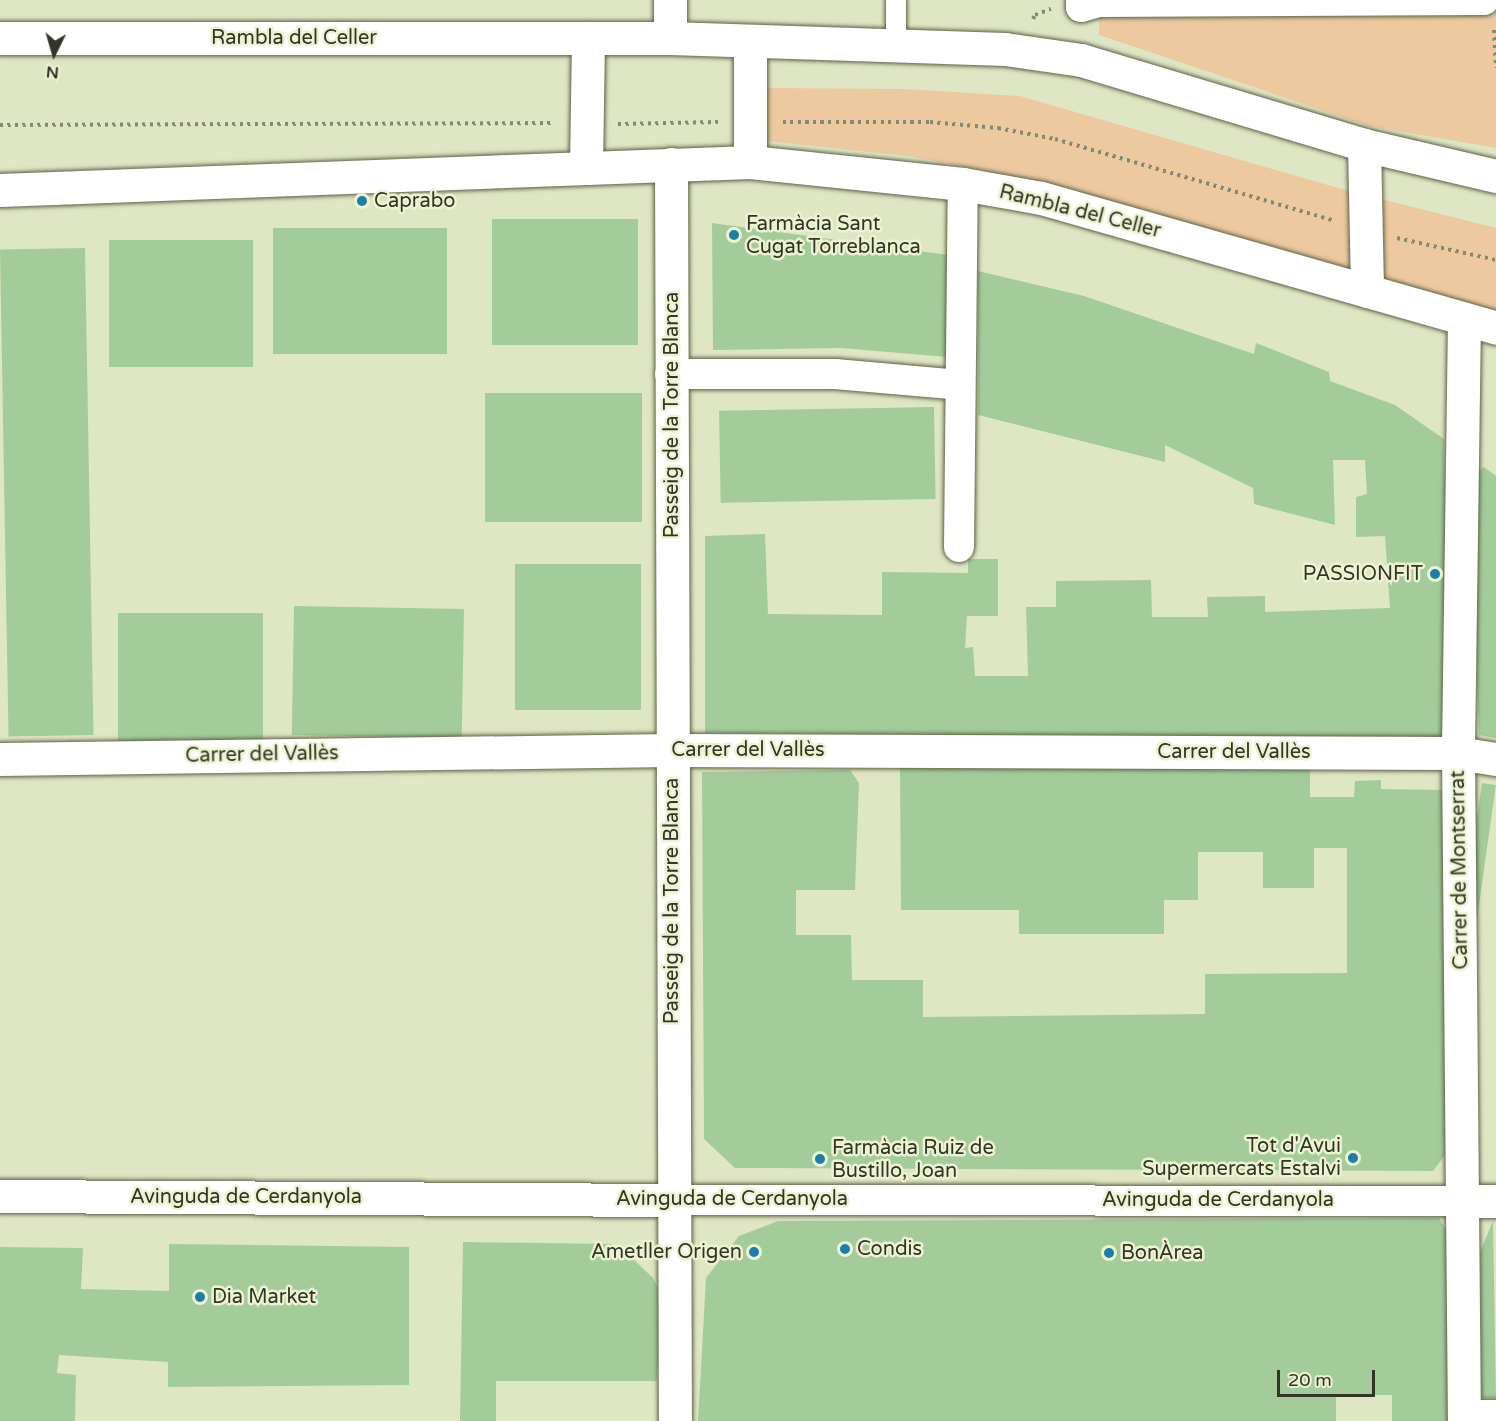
<!DOCTYPE html>
<html>
<head>
<meta charset="utf-8">
<style>
  body { margin:0 }
  #map { position:relative; width:1496px; height:1421px; overflow:hidden; background:#dfe6c4; font-family:"Varela Round",sans-serif }
  div>[style] { position:absolute }
  [style*='--x'] { left:calc(var(--x)*1px); top:calc(var(--y)*1px); width:calc(var(--w)*1px); rotate:calc(var(--a)*1deg) }
  .green>* { inset:0; background:#edc9a0 }
  .building>* { inset:0; background:#a4cc9b; transform-origin:0 0 }
  .path>* { height:4px; margin-top:-2px; transform-origin:0; background:repeating-linear-gradient(90deg,#848972 0 3px,transparent 0 7.5px) }
  .roads { filter:drop-shadow(0 0 2px #5d6345) drop-shadow(0 0 2px #5d6345) }
  .service>* { height:20px; margin:-10px; padding:0 10px; transform-origin:10px; border-radius:10px; background:#fff }
  .pedestrian>* { height:30px; margin:-15px; padding:0 15px; transform-origin:15px; border-radius:15px; background:#fff }
  .minor>* { height:33px; margin:-16.5px; padding:0 16.5px; transform-origin:16.5px; border-radius:16.5px; background:#fff }
  .tertiary>* { height:33px; margin:-16.5px; padding:0 16.5px; transform-origin:16.5px; border-radius:16.5px; background:#fff }
  .dots>* { width:16px; height:16px; translate:-50% -50%; box-sizing:border-box; border:3px solid #ecf3d1; border-radius:50% }
  span { translate:-50% -50%; white-space:nowrap; text-align:center; line-height:1.15; -webkit-text-stroke:5px #ecf3d1; paint-order:stroke }
  .street-label { font-size:20px; color:#323528 }
  .poi-label { font-size:20px; color:#323528 }
  .left { translate:0 -50%; text-align:left }
  .right { translate:-100% -50%; text-align:right }
  .north { position:absolute; left:24px; top:24px; width:60px; height:60px; -webkit-text-stroke:4px #ecf3d1; paint-order:stroke; rotate:185deg; font-size:16px; font-weight:700; line-height:24px; text-align:center; color:#323528 }
  .north::after { content:''; display:block; margin:auto; width:21px; height:27px; background:#323528; clip-path:polygon(50% 0,100% 100%,50% 72%,0 100%) }
  .scale { position:absolute; left:1277px; top:1370px; width:98px; height:27px; box-sizing:border-box; border:3px solid #323528; border-top:0; padding-left:8px; font-size:18px; line-height:21px; white-space:nowrap; color:#323528; -webkit-text-stroke:4px #ecf3d1; paint-order:stroke }
</style>
</head>
<body>
<div id="map">
  <div class="green">
    <i style="clip-path:polygon(1496px 0,1496px 148px,1369px 126px,1099px 35px,1099px 2px,1494px 15px)"></i>
    <i style="clip-path:polygon(766px 88px,906px 89px,1020px 96px,1345px 190px,1496px 228px,1496px 320px,982px 170px,908px 156px,766px 141px)"></i>
  </div>
  <div class="building">
    <i style="left:492px;top:219px;width:146px;height:126px"></i>
    <i style="clip-path:polygon(712px 223px,948px 255px,947px 357px,841px 348px,713px 350px)"></i>
    <i style="left:447px;top:228px;width:126px;height:174px;rotate:90deg"></i>
    <i style="left:253px;top:240px;width:127px;height:144px;rotate:90deg"></i>
    <i style="left:85px;top:248px;width:487px;height:85px;rotate:89deg"></i>
    <i style="clip-path:polygon(978px 271px,1084px 296px,1254px 354px,1256px 343px,1329px 372px,1330px 381px,1395px 405px,1444px 439px,1449px 739px,705px 733px,705px 536px,765px 534px,768px 614px,882px 615px,882px 572px,968px 573px,968px 559px,998px 559px,998px 616px,967px 616px,965px 648px,973px 647px,975px 676px,1028px 676px,1026px 607px,1056px 607px,1056px 581px,1151px 580px,1152px 617px,1208px 617px,1207px 597px,1265px 596px,1265px 612px,1390px 608px,1385px 536px,1356px 537px,1356px 497px,1367px 494px,1365px 460px,1333px 460px,1335px 525px,1254px 504px,1253px 488px,1165px 445px,1165px 462px,978px 415px)"></i>
    <i style="left:485px;top:393px;width:157px;height:129px"></i>
    <i style="left:934px;top:407px;width:92px;height:215px;rotate:89deg"></i>
    <i style="clip-path:polygon(1484px 467px,1496px 476px,1496px 738px,1479px 735px,1470px 479px)"></i>
    <i style="left:515px;top:564px;width:126px;height:146px"></i>
    <i style="left:464px;top:609px;width:129px;height:170px;rotate:91deg"></i>
    <i style="left:263px;top:613px;width:128px;height:145px;rotate:90deg"></i>
    <i style="clip-path:polygon(900px 767px,1310px 768px,1310px 797px,1354px 797px,1355px 781px,1381px 780px,1381px 789px,1445px 790px,1449px 1150px,1433px 1171px,735px 1168px,704px 1139px,702px 772px,850px 770px,859px 783px,855px 890px,796px 890px,796px 935px,851px 935px,852px 980px,923px 980px,923px 1017px,1205px 1014px,1205px 974px,1347px 973px,1347px 848px,1314px 848px,1314px 888px,1263px 888px,1263px 852px,1198px 852px,1198px 900px,1164px 900px,1164px 934px,1019px 934px,1019px 910px,901px 910px)"></i>
    <i style="left:1482px;top:783px;width:14px;height:366px;rotate:8deg"></i>
    <i style="clip-path:polygon(1439px 1218px,1448px 1233px,1449px 1421px,1392px 1421px,1392px 1395px,1336px 1395px,1336px 1421px,698px 1421px,706px 1278px,739px 1236px,778px 1221px)"></i>
    <i style="clip-path:polygon(1493px 1221px,1496px 1398px,1481px 1398px,1480px 1252px)"></i>
    <i style="clip-path:polygon(463px 1242px,612px 1244px,629px 1255px,653px 1278px,661px 1294px,657px 1381px,496px 1381px,496px 1421px,460px 1421px)"></i>
    <i style="clip-path:polygon(169px 1244px,409px 1247px,409px 1385px,168px 1387px,168px 1362px,59px 1355px,57px 1373px,76px 1375px,75px 1421px,0 1421px,0 1247px,83px 1248px,81px 1289px,169px 1291px)"></i>
  </div>
  <div class="path">
    <i style="--x:1033;--y:19;--w:4;--a:-63"></i>
    <i style="--x:1035;--y:15;--w:17;--a:-21"></i>
    <i style="--x:1494;--y:30;--w:38;--a:87"></i>
    <i style="--x:783;--y:122;--w:147;--a:0"></i>
    <i style="--x:930;--y:122;--w:68;--a:5"></i>
    <i style="--x:998;--y:128;--w:58;--a:10.9"></i>
    <i style="--x:1055;--y:139;--w:289;--a:16.3"></i>
    <i style="--x:618;--y:124;--w:100;--a:-1.1"></i>
    <i style="--x:0;--y:125;--w:553;--a:-0.21"></i>
    <i style="--x:1397;--y:238;--w:101;--a:12.5"></i>
  </div>
  <div class="roads">
    <div class="service">
      <i style="--x:896;--y:46;--w:46;--a:-90"></i>
    </div>
    <div class="pedestrian">
      <i style="--x:1081;--y:0;--w:7;--a:90"></i>
      <i style="--x:1081;--y:7;--w:19;--a:-16"></i>
      <i style="--x:1099;--y:2;--w:385;--a:-0.3"></i>
      <i style="--x:670;--y:374;--w:165;--a:0"></i>
      <i style="--x:835;--y:374;--w:125;--a:5"></i>
      <i style="--x:959;--y:547;--w:363;--a:-89.4"></i>
      <i style="--x:676;--y:1200;--w:789;--a:0.07"></i>
    </div>
    <div class="minor">
      <i style="--x:670;--y:0;--w:38;--a:90"></i>
      <i style="--x:671;--y:164;--w:1257;--a:89.82"></i>
      <i style="--x:1464;--y:319;--w:434;--a:90.8"></i>
      <i style="--x:1458;--y:753;--w:668;--a:89.49"></i>
      <i style="--x:0;--y:759;--w:672;--a:-0.77"></i>
      <i style="--x:672;--y:750;--w:786;--a:0.22"></i>
      <i style="--x:1458;--y:753;--w:38;--a:9"></i>
      <i style="--x:1465;--y:1201;--w:31;--a:0"></i>
      <i style="--x:1464;--y:1416;--w:32;--a:0"></i>
    </div>
    <div class="tertiary">
      <i style="--x:0;--y:38;--w:670;--a:0"></i>
      <i style="--x:670;--y:38;--w:335;--a:1.9"></i>
      <i style="--x:1005;--y:49;--w:77;--a:8.2"></i>
      <i style="--x:1081;--y:60;--w:295;--a:16.7"></i>
      <i style="--x:1364;--y:145;--w:136;--a:13.2"></i>
      <i style="--x:750;--y:42;--w:120;--a:90"></i>
      <i style="--x:1364;--y:145;--w:146;--a:88.8"></i>
      <i style="--x:586;--y:167;--w:129;--a:-89.1"></i>
      <i style="--x:0;--y:190;--w:751;--a:-2.14"></i>
      <i style="--x:750;--y:162;--w:214;--a:5.9"></i>
      <i style="--x:963;--y:184;--w:79;--a:10.2"></i>
      <i style="--x:1041;--y:198;--w:473;--a:15.9"></i>
      <i style="--x:0;--y:1196;--w:676;--a:0.34"></i>
    </div>
  </div>
  <div class="dots">
    <i style="left:362px;top:201px;background:#1c7faa"></i>
    <i style="left:734px;top:235px;background:#1c7faa"></i>
    <i style="left:1435px;top:574px;background:#1c7faa"></i>
    <i style="left:1353px;top:1158px;background:#1c7faa"></i>
    <i style="left:820px;top:1159px;background:#1c7faa"></i>
    <i style="left:845px;top:1249px;background:#1c7faa"></i>
    <i style="left:754px;top:1252px;background:#1c7faa"></i>
    <i style="left:1109px;top:1253px;background:#1c7faa"></i>
    <i style="left:200px;top:1297px;background:#1c7faa"></i>
  </div>
  <div class="street-label">
    <span style="left:294px;top:38px">Rambla del Celler</span>
    <span style="left:1080px;top:212px;rotate:14deg">Rambla del Celler</span>
    <span style="left:672px;top:415px;rotate:-90deg">Passeig de la Torre Blanca</span>
    <span style="left:748px;top:750px">Carrer del Vallès</span>
    <span style="left:1234px;top:752px">Carrer del Vallès</span>
    <span style="left:262px;top:755px;rotate:-1deg">Carrer del Vallès</span>
    <span style="left:1460px;top:870px;rotate:-91deg">Carrer de Montserrat</span>
    <span style="left:672px;top:901px;rotate:-90deg">Passeig de la Torre Blanca</span>
    <span style="left:246px;top:1197px">Avinguda de Cerdanyola</span>
    <span style="left:732px;top:1199px">Avinguda de Cerdanyola</span>
    <span style="left:1218px;top:1200px">Avinguda de Cerdanyola</span>
  </div>
  <div class="poi-label">
    <span class="left" style="left:374px;top:201px">Caprabo</span>
    <span class="left" style="left:746px;top:236px">Farmàcia Sant<br>Cugat Torreblanca</span>
    <span class="right" style="left:1423px;top:574px">PASSIONFIT</span>
    <span class="right" style="left:1341px;top:1158px">Tot d'Avui<br>Supermercats Estalvi</span>
    <span class="left" style="left:832px;top:1160px">Farmàcia Ruiz de<br>Bustillo, Joan</span>
    <span class="left" style="left:857px;top:1249px">Condis</span>
    <span class="right" style="left:742px;top:1252px">Ametller Origen</span>
    <span class="left" style="left:1121px;top:1253px">BonÀrea</span>
    <span class="left" style="left:212px;top:1297px">Dia Market</span>
  </div>
  <div class="north">N</div>
  <div class="scale">20 m</div>
</div>
</body>
</html>
